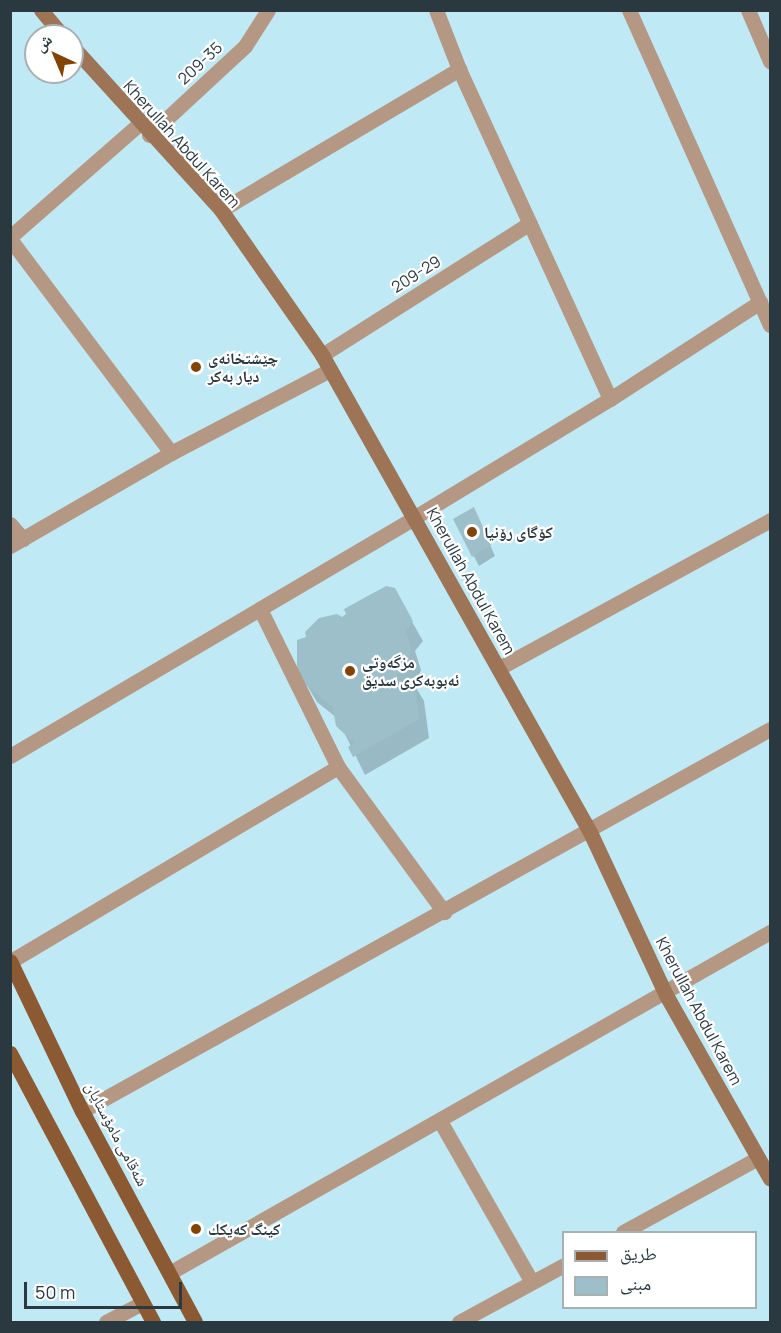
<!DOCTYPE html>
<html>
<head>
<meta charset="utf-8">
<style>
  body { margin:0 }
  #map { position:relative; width:781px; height:1333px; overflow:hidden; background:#c0e9f6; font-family:Manrope,"Noto Naskh Arabic",sans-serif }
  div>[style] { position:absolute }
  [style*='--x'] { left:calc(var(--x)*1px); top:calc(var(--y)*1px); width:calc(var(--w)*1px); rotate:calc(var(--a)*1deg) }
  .shadow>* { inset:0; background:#0003 }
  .building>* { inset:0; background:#9dbfca }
  .street>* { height:15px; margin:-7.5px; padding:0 7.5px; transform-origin:7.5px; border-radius:7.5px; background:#b49883 }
  .secondary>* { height:15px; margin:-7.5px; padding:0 7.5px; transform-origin:7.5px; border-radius:7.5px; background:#9d7455 }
  .primary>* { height:15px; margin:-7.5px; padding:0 7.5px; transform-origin:7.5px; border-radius:7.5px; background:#8b5a32 }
  .dots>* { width:16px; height:16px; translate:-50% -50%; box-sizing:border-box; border:3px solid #fff; border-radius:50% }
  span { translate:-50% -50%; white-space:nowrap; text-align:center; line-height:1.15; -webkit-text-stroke:4.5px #fff; paint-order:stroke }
  .street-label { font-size:16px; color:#29393f }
  .poi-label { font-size:16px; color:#29393f; font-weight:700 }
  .left { translate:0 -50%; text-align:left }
  .frame { position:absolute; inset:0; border:12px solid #29393f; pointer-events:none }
  .legend { position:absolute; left:562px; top:1231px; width:195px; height:78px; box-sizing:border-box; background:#fff; border:2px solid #a9b0b2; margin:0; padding:8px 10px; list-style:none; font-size:18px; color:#29393f }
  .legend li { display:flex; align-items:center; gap:12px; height:30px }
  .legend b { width:30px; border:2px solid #a9b0b2 }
  .north { position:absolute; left:24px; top:24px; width:60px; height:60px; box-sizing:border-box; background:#fff; border:2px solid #a9b0b2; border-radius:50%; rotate:316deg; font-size:16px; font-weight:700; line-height:24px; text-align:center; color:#29393f }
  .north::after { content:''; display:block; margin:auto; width:21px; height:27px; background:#824402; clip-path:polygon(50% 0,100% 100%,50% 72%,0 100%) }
  .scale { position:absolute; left:24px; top:1282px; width:158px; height:27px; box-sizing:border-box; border:3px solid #29393f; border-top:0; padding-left:8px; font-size:18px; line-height:21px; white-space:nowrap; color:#29393f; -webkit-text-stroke:4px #fff; paint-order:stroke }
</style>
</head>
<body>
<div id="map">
  <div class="shadow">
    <i style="clip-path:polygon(478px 518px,495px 556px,479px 566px,455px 519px)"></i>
    <i style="clip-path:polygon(394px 590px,423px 641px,415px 651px,421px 670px,415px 686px,424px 701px,429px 738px,365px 775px,337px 718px,317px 702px,305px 682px,342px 619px)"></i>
  </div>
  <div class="building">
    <i style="clip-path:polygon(474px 507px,491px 545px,472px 557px,453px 519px)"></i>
    <i style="clip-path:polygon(386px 586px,395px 588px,413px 621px,406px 631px,411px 650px,409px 662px,392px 681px,401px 693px,414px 681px,419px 719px,353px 757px,348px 747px,354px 743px,336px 726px,333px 708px,304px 683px,297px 667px,297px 640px,306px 637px,305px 632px,319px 618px,337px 614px,342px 617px,346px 614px,344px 609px)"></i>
  </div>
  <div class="street">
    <i style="--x:436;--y:10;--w:63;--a:68.7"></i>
    <i style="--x:459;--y:69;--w:363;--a:65.4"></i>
    <i style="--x:629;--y:10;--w:345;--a:65.9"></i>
    <i style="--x:748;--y:10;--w:56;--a:66.7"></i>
    <i style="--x:149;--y:135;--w:131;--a:-42.8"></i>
    <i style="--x:245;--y:46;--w:43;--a:-57.4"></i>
    <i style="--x:221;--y:210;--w:277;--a:-30.6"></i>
    <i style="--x:10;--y:237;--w:171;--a:-41.2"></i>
    <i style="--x:10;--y:239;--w:268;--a:53"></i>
    <i style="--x:322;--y:355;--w:246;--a:-32.4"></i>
    <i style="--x:10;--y:524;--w:20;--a:49"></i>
    <i style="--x:10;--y:546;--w:186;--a:-30"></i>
    <i style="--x:171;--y:453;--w:179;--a:-27.6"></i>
    <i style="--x:260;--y:609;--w:176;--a:63.7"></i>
    <i style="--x:338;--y:767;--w:180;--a:53.8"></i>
    <i style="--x:499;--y:668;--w:309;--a:-28.6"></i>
    <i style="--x:10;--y:756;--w:470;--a:-30.5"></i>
    <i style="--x:415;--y:517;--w:228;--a:-31.2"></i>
    <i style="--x:610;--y:399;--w:179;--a:-32.9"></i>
    <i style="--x:11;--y:961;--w:380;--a:-30.7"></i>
    <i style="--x:82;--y:1111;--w:787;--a:-29.04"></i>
    <i style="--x:440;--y:1121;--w:185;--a:60.3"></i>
    <i style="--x:623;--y:1232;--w:154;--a:-28.7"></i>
    <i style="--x:171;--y:1272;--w:689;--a:-29.58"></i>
    <i style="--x:106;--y:1322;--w:41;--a:-27.8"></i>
    <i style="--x:459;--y:1322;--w:119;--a:-28.5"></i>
  </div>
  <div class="secondary">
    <i style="--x:41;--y:10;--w:34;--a:50"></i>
    <i style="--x:72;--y:46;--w:222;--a:47.7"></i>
    <i style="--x:221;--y:210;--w:177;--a:55.1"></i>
    <i style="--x:322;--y:355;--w:547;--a:60.67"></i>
    <i style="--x:590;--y:832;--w:180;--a:65"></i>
    <i style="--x:666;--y:995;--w:211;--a:60.5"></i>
  </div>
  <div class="primary">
    <i style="--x:10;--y:961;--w:166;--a:64.4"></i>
    <i style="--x:82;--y:1111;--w:239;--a:61.8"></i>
    <i style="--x:10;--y:1053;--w:305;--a:62"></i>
  </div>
  <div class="dots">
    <i style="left:196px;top:367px;background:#824402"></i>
    <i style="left:472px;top:532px;background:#824402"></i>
    <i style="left:350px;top:671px;background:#824402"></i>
    <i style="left:196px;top:1229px;background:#824402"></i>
  </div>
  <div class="street-label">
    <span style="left:200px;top:63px;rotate:-43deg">209-35</span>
    <span style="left:182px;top:144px;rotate:48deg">Kherullah Abdul Karem</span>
    <span style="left:416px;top:274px;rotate:-32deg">209-29</span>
    <span style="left:471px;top:581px;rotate:61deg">Kherullah Abdul Karem</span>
    <span style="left:699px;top:1011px;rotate:62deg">Kherullah Abdul Karem</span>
    <span style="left:117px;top:1134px;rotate:62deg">شەقامی مامۆستایان</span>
  </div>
  <div class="poi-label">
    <span class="left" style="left:208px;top:367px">چێشتخانەی<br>دیار بەکر</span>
    <span class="left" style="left:484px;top:532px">کۆگای رۆنیا</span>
    <span class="left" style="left:362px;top:671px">مزگەوتی<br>ئەبوبەکری سدیق</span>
    <span class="left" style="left:208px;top:1229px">کينگ کەیکك</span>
  </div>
  <div class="frame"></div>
  <ul class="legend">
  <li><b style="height:8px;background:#8b5a32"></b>طريق</li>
  <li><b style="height:16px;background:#9dbfca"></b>مبنى</li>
  </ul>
  <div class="north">ش</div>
  <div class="scale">50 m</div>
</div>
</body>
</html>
